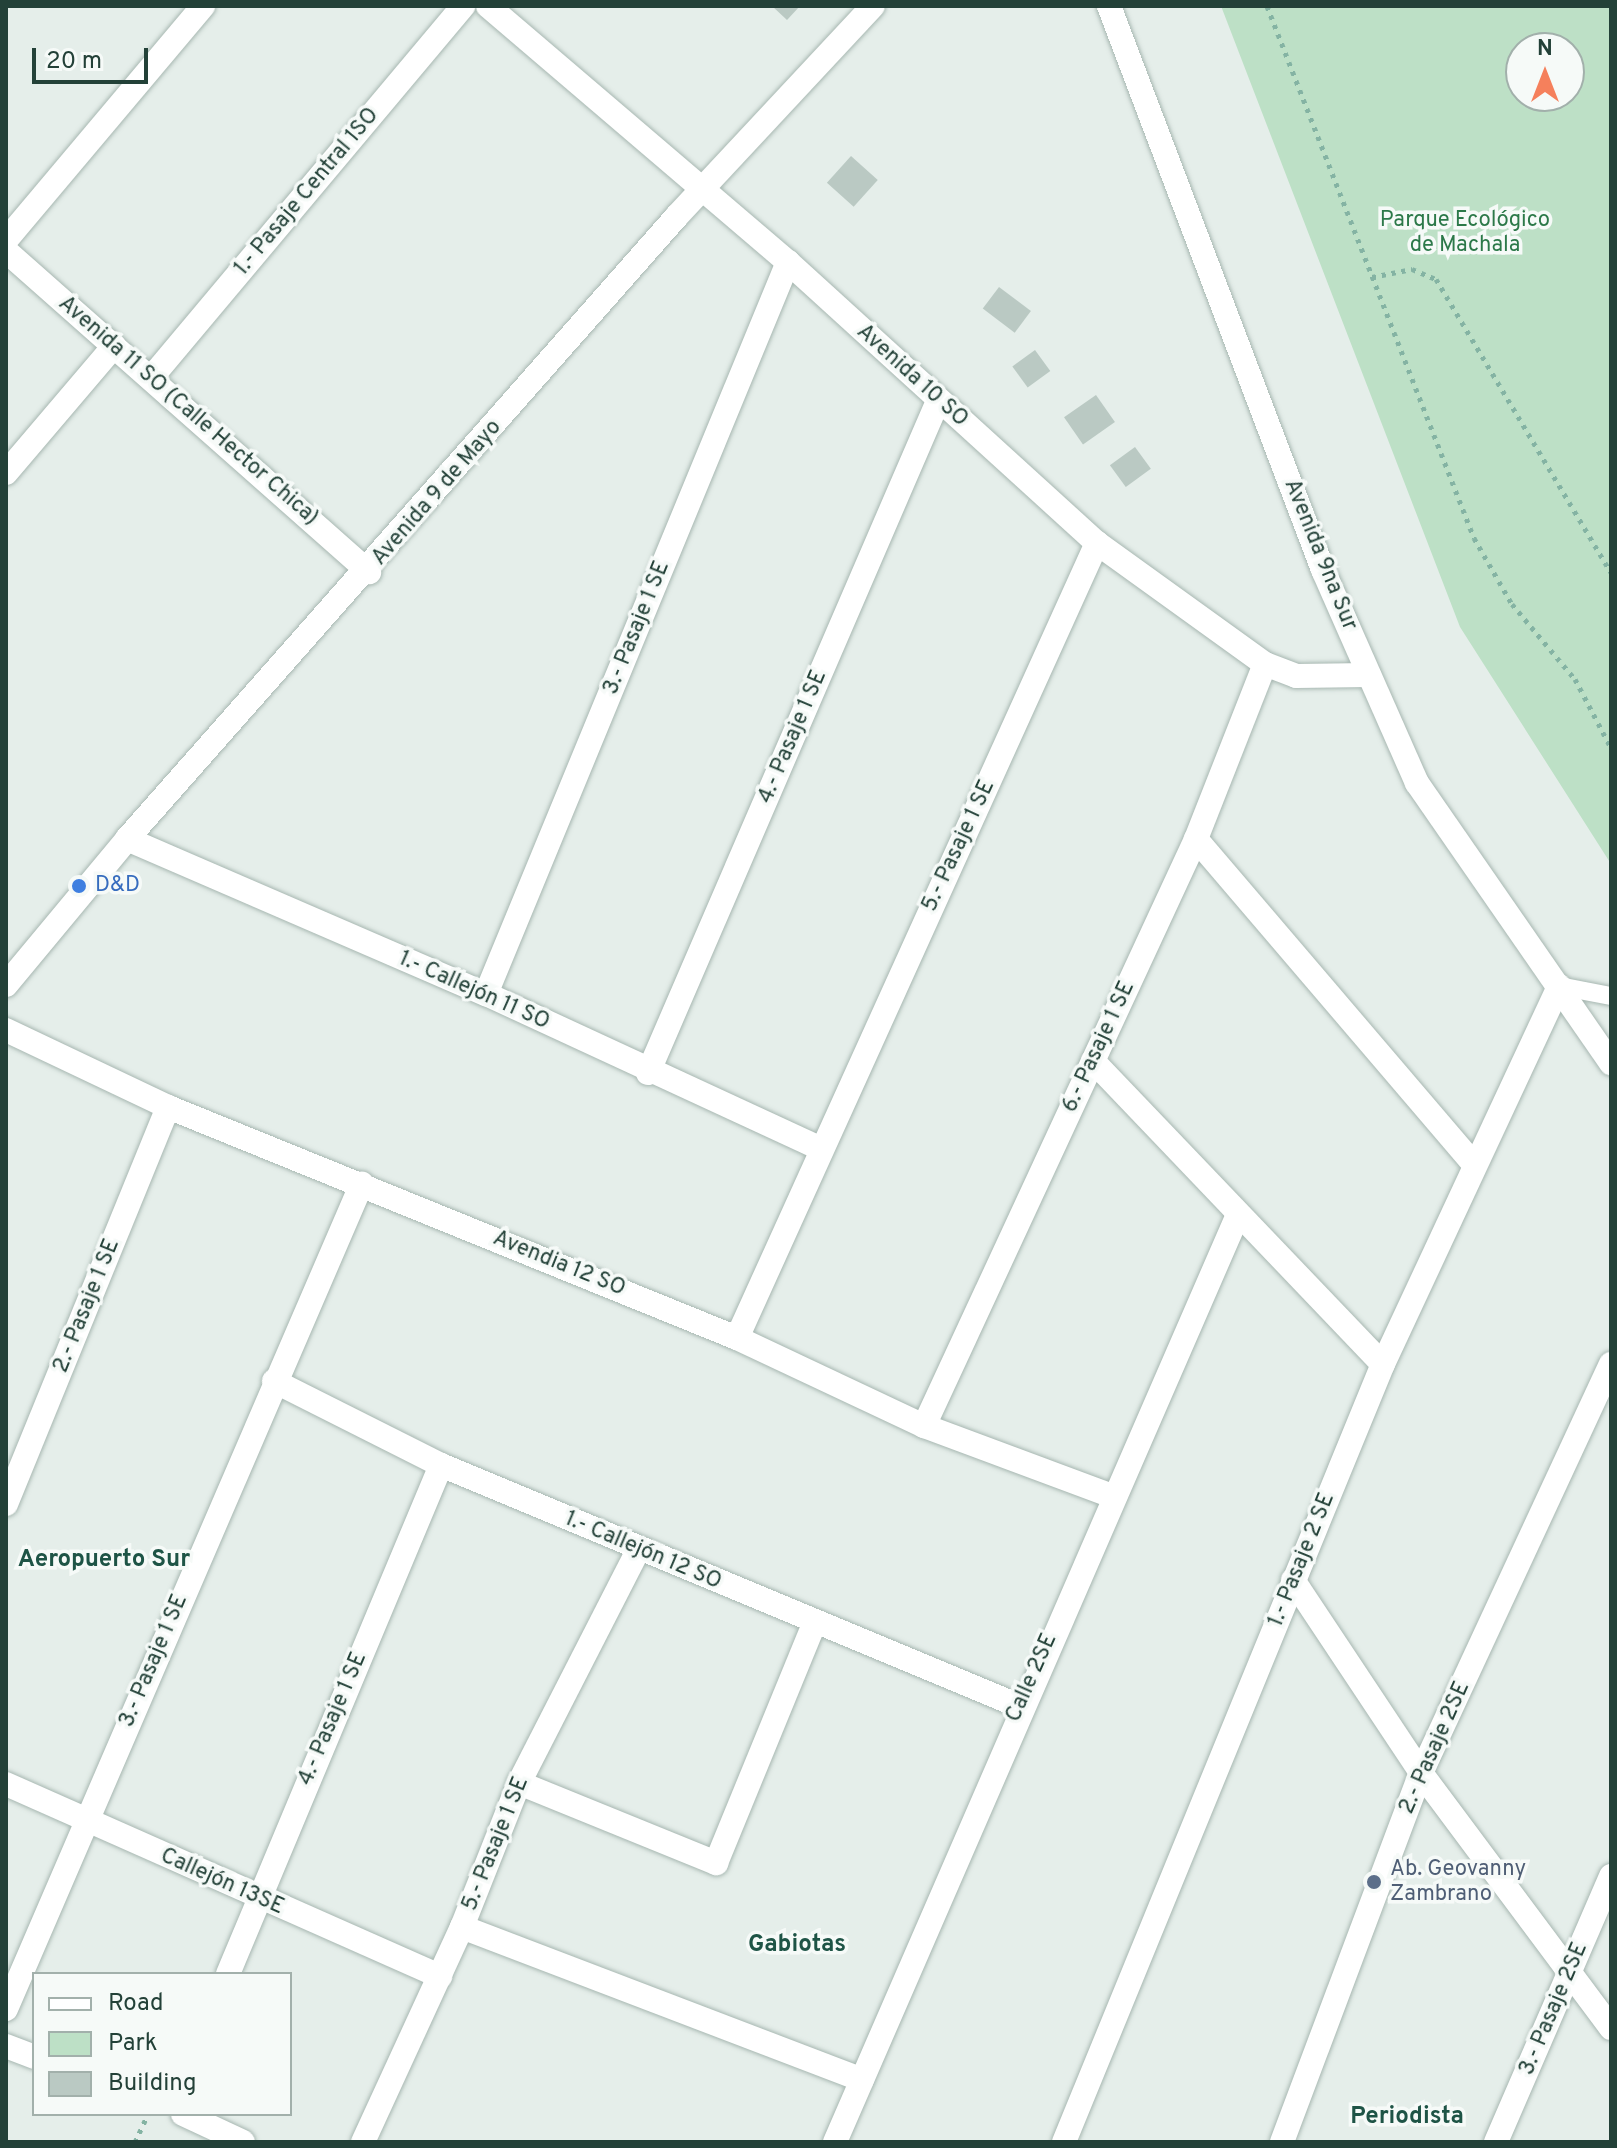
<!DOCTYPE html>
<html>
<head>
<meta charset="utf-8">
<style>
  body { margin:0 }
  #map { position:relative; width:1617px; height:2148px; overflow:hidden; background:#e5eeea; font-family:Overpass,sans-serif }
  div>[style] { position:absolute }
  [style*='--x'] { left:calc(var(--x)*1px); top:calc(var(--y)*1px); width:calc(var(--w)*1px); rotate:calc(var(--a)*1deg) }
  .green>* { inset:0; background:#bde0c6 }
  .building>* { inset:0; background:#bac9c3; transform-origin:0 0 }
  .path>* { height:5px; margin-top:-2.5px; transform-origin:0; background:repeating-linear-gradient(90deg,#84b3a3 0 4px,transparent 0 10px) }
  .roads { filter:drop-shadow(0 0 2px #a7b7b1) drop-shadow(0 0 2px #a7b7b1) }
  .service>* { height:18px; margin:-9px; padding:0 9px; transform-origin:9px; border-radius:9px; background:#fff }
  .minor>* { height:24px; margin:-12px; padding:0 12px; transform-origin:12px; border-radius:12px; background:#fff }
  .tertiary>* { height:24px; margin:-12px; padding:0 12px; transform-origin:12px; border-radius:12px; background:#fff }
  .dots>* { width:22px; height:22px; translate:-50% -50%; box-sizing:border-box; border:4px solid #f6faf8; border-radius:50% }
  span { translate:-50% -50%; white-space:nowrap; text-align:center; line-height:1.15; -webkit-text-stroke:7px #f6faf8; paint-order:stroke }
  .street-label { font-size:22px; color:#234138 }
  .park-label { font-size:22px; color:#2c7949 }
  .shop-label { font-size:22px; color:#366cbe }
  .left { translate:0 -50%; text-align:left }
  .service-label { font-size:22px; color:#4e5e75 }
  .neighbourhood-label { font-size:24px; color:#1e5446; font-weight:700 }
  .frame { position:absolute; inset:0; border:8px solid #234138; pointer-events:none }
  .legend { position:absolute; left:32px; top:1972px; width:260px; height:144px; box-sizing:border-box; background:#f6faf8; border:2px solid #a2b0ab; margin:0; padding:10px 14px; list-style:none; font-size:24px; color:#234138 }
  .legend li { display:flex; align-items:center; gap:16px; height:40px }
  .legend b { width:40px; border:2px solid #a2b0ab }
  .north { position:absolute; left:1505px; top:32px; width:80px; height:80px; box-sizing:border-box; background:#f6faf8; border:2px solid #a2b0ab; border-radius:50%; rotate:0deg; font-size:22px; font-weight:700; line-height:32px; text-align:center; color:#234138 }
  .north::after { content:''; display:block; margin:auto; width:28px; height:36px; background:#f5805c; clip-path:polygon(50% 0,100% 100%,50% 72%,0 100%) }
  .scale { position:absolute; left:32px; top:48px; width:116px; height:36px; box-sizing:border-box; border:4px solid #234138; border-top:0; padding-left:10px; font-size:24px; line-height:28px; white-space:nowrap; color:#234138; -webkit-text-stroke:6px #f6faf8; paint-order:stroke }
</style>
</head>
<body>
<div id="map">
  <div class="green">
    <i style="clip-path:polygon(evenodd,1221px 6px,1611px 6px,1611px 864px,1460px 627px,1221px 6px,1521px 48px,1569px 48px,1569px 96px,1521px 96px,1521px 48px)"></i>
  </div>
  <div class="building">
    <i style="clip-path:polygon(772px 6px,800px 6px,787px 20px)"></i>
    <i style="left:851px;top:156px;width:36px;height:36px;rotate:42deg"></i>
    <i style="left:999px;top:287px;width:40px;height:27px;rotate:37deg"></i>
    <i style="left:1035px;top:350px;width:26px;height:28px;rotate:54deg"></i>
    <i style="left:1096px;top:395px;width:33px;height:39px;rotate:55deg"></i>
    <i style="left:1135px;top:447px;width:27px;height:31px;rotate:54deg"></i>
  </div>
  <div class="path">
    <i style="--x:1267;--y:6;--w:571;--a:68.74"></i>
    <i style="--x:1474;--y:538;--w:76;--a:60.1"></i>
    <i style="--x:1512;--y:604;--w:98;--a:50"></i>
    <i style="--x:1575;--y:679;--w:78;--a:62.4"></i>
    <i style="--x:1372;--y:277;--w:41;--a:-11.3"></i>
    <i style="--x:1412;--y:269;--w:26;--a:23"></i>
    <i style="--x:1436;--y:279;--w:341;--a:59.2"></i>
    <i style="--x:135;--y:2142;--w:31;--a:-65"></i>
  </div>
  <div class="roads">
    <div class="service">
      <i style="--x:1559;--y:986;--w:53;--a:10.9"></i>
    </div>
    <div class="minor">
      <i style="--x:488;--y:6;--w:394;--a:40.5"></i>
      <i style="--x:788;--y:262;--w:418;--a:42.3"></i>
      <i style="--x:1097;--y:543;--w:207;--a:35.8"></i>
      <i style="--x:1265;--y:664;--w:33;--a:21"></i>
      <i style="--x:1296;--y:676;--w:73;--a:-0.8"></i>
      <i style="--x:6;--y:240;--w:306;--a:-49.9"></i>
      <i style="--x:6;--y:251;--w:485;--a:41.5"></i>
      <i style="--x:151;--y:378;--w:486;--a:-50"></i>
      <i style="--x:6;--y:473;--w:167;--a:-49.6"></i>
      <i style="--x:127;--y:839;--w:391;--a:23.4"></i>
      <i style="--x:486;--y:994;--w:368;--a:24.8"></i>
      <i style="--x:1196;--y:839;--w:426;--a:49.5"></i>
      <i style="--x:486;--y:994;--w:792;--a:-67.58"></i>
      <i style="--x:6;--y:1030;--w:179;--a:25.4"></i>
      <i style="--x:168;--y:1107;--w:614;--a:22.1"></i>
      <i style="--x:737;--y:1338;--w:207;--a:25.2"></i>
      <i style="--x:924;--y:1426;--w:201;--a:20.4"></i>
      <i style="--x:1093;--y:1061;--w:419;--a:46.3"></i>
      <i style="--x:648;--y:1073;--w:732;--a:-66.66"></i>
      <i style="--x:737;--y:1338;--w:873;--a:-65.64"></i>
      <i style="--x:274;--y:1381;--w:187;--a:26.7"></i>
      <i style="--x:441;--y:1465;--w:626;--a:22.63"></i>
      <i style="--x:924;--y:1426;--w:647;--a:-65.14"></i>
      <i style="--x:1196;--y:839;--w:188;--a:-68.5"></i>
      <i style="--x:6;--y:1504;--w:429;--a:-67.8"></i>
      <i style="--x:1293;--y:1580;--w:232;--a:56.4"></i>
      <i style="--x:1421;--y:1773;--w:318;--a:53.3"></i>
      <i style="--x:519;--y:1783;--w:213;--a:22.1"></i>
      <i style="--x:716;--y:1863;--w:261;--a:-67.7"></i>
      <i style="--x:6;--y:1784;--w:475;--a:23.9"></i>
      <i style="--x:462;--y:1927;--w:428;--a:20.9"></i>
      <i style="--x:228;--y:1974;--w:552;--a:-67.29"></i>
      <i style="--x:6;--y:2009;--w:899;--a:-66.68"></i>
      <i style="--x:6;--y:2046;--w:30;--a:21"></i>
      <i style="--x:183;--y:2114;--w:66;--a:25"></i>
      <i style="--x:363;--y:2142;--w:237;--a:-65.3"></i>
      <i style="--x:462;--y:1927;--w:155;--a:-68.4"></i>
      <i style="--x:519;--y:1783;--w:262;--a:-62.9"></i>
      <i style="--x:835;--y:2142;--w:1009;--a:-66.51"></i>
      <i style="--x:1064;--y:2142;--w:841;--a:-67.71"></i>
      <i style="--x:1383;--y:1364;--w:417;--a:-65"></i>
      <i style="--x:1282;--y:2142;--w:394;--a:-69.4"></i>
      <i style="--x:1421;--y:1773;--w:451;--a:-65.1"></i>
      <i style="--x:1496;--y:2142;--w:290;--a:-66.6"></i>
    </div>
    <div class="tertiary">
      <i style="--x:1109;--y:6;--w:603;--a:69.22"></i>
      <i style="--x:1323;--y:570;--w:233;--a:66.2"></i>
      <i style="--x:1417;--y:783;--w:341;--a:55.3"></i>
      <i style="--x:6;--y:985;--w:190;--a:-50.3"></i>
      <i style="--x:127;--y:839;--w:831;--a:-48.56"></i>
      <i style="--x:677;--y:216;--w:287;--a:-47"></i>
    </div>
  </div>
  <div class="dots">
    <i style="left:79px;top:886px;background:#3f7fe0"></i>
    <i style="left:1374px;top:1882px;background:#5c6f8a"></i>
  </div>
  <div class="street-label">
    <span style="left:307px;top:192px;rotate:-50deg">1.- Pasaje Central 1SO</span>
    <span style="left:912px;top:376px;rotate:42deg">Avenida 10 SO</span>
    <span style="left:188px;top:411px;rotate:41deg">Avenida 11 SO (Calle Hector Chica)</span>
    <span style="left:437px;top:493px;rotate:-49deg">Avenida 9 de Mayo</span>
    <span style="left:1320px;top:555px;rotate:68deg">Avenida 9na Sur</span>
    <span style="left:637px;top:628px;rotate:-68deg">3.- Pasaje 1 SE</span>
    <span style="left:793px;top:737px;rotate:-67deg">4.- Pasaje 1 SE</span>
    <span style="left:959px;top:846px;rotate:-65deg">5.- Pasaje 1 SE</span>
    <span style="left:474px;top:991px;rotate:24deg">1.- Callejón 11 SO</span>
    <span style="left:1099px;top:1047px;rotate:-65deg">6.- Pasaje 1 SE</span>
    <span style="left:559px;top:1264px;rotate:22deg">Avendia 12 SO</span>
    <span style="left:87px;top:1306px;rotate:-68deg">2.- Pasaje 1 SE</span>
    <span style="left:643px;top:1551px;rotate:23deg">1.- Callejón 12 SO</span>
    <span style="left:1302px;top:1560px;rotate:-68deg">1.- Pasaje 2 SE</span>
    <span style="left:154px;top:1661px;rotate:-67deg">3.- Pasaje 1 SE</span>
    <span style="left:1032px;top:1678px;rotate:-66deg">Calle 2SE</span>
    <span style="left:333px;top:1719px;rotate:-67deg">4.- Pasaje 1 SE</span>
    <span style="left:1435px;top:1748px;rotate:-66deg">2.- Pasaje 2SE</span>
    <span style="left:496px;top:1844px;rotate:-68deg">5.- Pasaje 1 SE</span>
    <span style="left:222px;top:1882px;rotate:24deg">Callejón 13SE</span>
    <span style="left:1554px;top:2009px;rotate:-67deg">3.- Pasaje 2SE</span>
  </div>
  <div class="park-label">
    <span style="left:1465px;top:233px">Parque Ecológico<br>de Machala</span>
  </div>
  <div class="shop-label">
    <span class="left" style="left:95px;top:886px">D&amp;D</span>
  </div>
  <div class="service-label">
    <span class="left" style="left:1390px;top:1882px">Ab. Geovanny<br>Zambrano</span>
  </div>
  <div class="neighbourhood-label">
    <span style="left:104px;top:1561px">Aeropuerto Sur</span>
    <span style="left:797px;top:1946px">Gabiotas</span>
    <span style="left:1407px;top:2118px">Periodista</span>
  </div>
  <div class="frame"></div>
  <ul class="legend">
  <li><b style="height:10px;background:#fff"></b>Road</li>
  <li><b style="height:22px;background:#bde0c6"></b>Park</li>
  <li><b style="height:22px;background:#bac9c3"></b>Building</li>
  </ul>
  <div class="north">N</div>
  <div class="scale">20 m</div>
</div>
</body>
</html>
